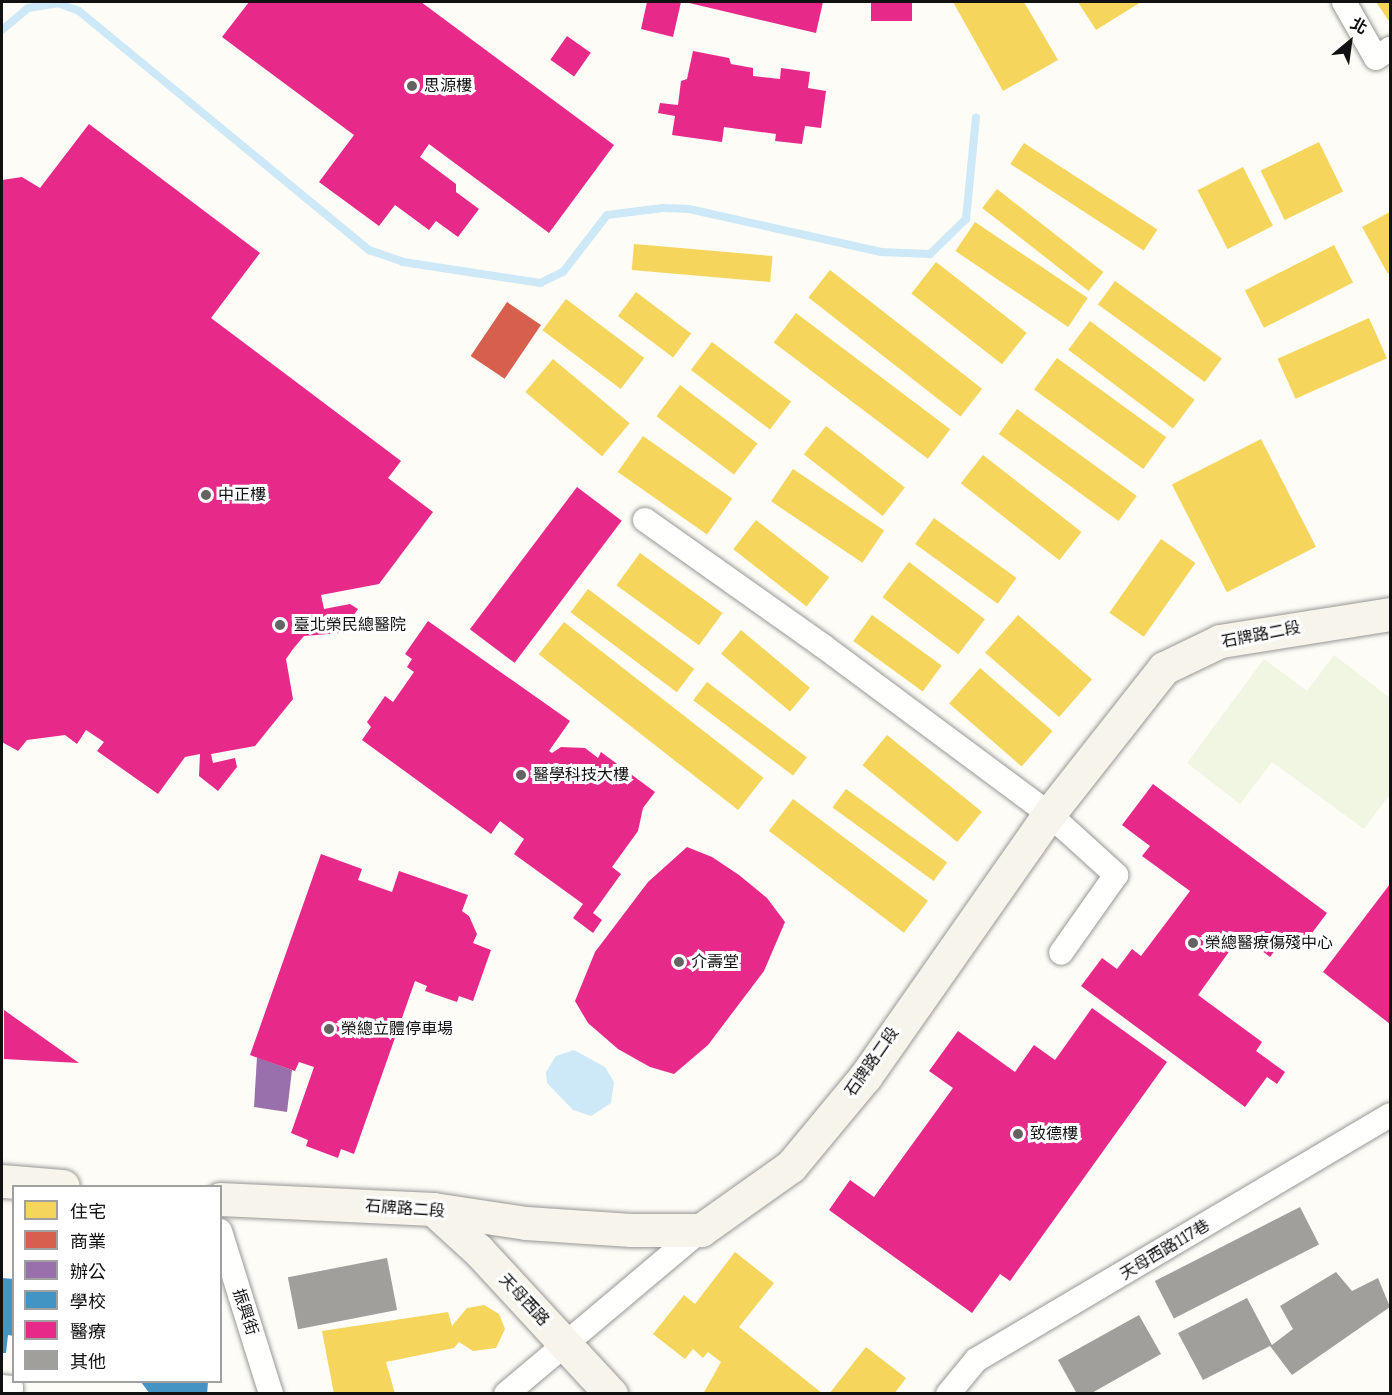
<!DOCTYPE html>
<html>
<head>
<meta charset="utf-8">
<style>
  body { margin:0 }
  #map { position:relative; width:1392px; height:1395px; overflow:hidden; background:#fdfcf7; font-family:Bitter,"Noto Sans TC",serif }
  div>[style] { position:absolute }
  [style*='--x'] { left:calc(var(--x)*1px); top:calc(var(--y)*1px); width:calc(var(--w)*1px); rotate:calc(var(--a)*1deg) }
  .pitch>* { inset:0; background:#f0f6e1 }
  .water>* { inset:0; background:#cde8f7 }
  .homes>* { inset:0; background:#f6d55c; transform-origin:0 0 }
  .shops>* { inset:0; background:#d6604d; transform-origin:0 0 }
  .offices>* { inset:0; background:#9970ab }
  .schools>* { inset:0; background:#4393c3 }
  .health>* { inset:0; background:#e7298a; transform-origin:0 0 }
  .stream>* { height:8px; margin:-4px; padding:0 4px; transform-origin:4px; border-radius:4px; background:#cde8f7 }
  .building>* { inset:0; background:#a19f9c; transform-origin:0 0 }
  .roads { filter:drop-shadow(0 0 2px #979795) drop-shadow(0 0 2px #979795) }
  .street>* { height:24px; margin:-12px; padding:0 12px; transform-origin:12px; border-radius:12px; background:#fffffe }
  .secondary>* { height:33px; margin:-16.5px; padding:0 16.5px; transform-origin:16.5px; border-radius:16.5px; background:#f6f4eb }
  .dots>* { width:16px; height:16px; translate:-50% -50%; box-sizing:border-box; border:3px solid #fff; border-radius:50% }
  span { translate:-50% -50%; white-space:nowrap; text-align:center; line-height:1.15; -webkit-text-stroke:6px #fff; paint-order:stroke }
  .poi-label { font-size:16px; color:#111 }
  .left { translate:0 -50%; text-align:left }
  .street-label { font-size:16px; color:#111 }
  .frame { position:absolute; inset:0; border:3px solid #111; pointer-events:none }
  .legend { position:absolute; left:12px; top:1185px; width:210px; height:198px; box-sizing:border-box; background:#fff; border:2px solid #a0a0a0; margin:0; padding:8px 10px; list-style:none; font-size:18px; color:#111 }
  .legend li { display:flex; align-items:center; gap:12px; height:30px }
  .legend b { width:30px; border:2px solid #a0a0a0 }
  .north { position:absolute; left:1320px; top:12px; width:60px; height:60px; -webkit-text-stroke:4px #fff; paint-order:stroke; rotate:29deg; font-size:16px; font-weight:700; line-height:24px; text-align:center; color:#111 }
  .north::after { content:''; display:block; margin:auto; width:21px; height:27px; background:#111; clip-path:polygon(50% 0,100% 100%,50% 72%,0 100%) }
</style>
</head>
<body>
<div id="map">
  <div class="pitch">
    <i style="clip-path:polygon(1334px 655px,1390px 698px,1390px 794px,1364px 829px,1272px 762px,1240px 804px,1187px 763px,1264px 659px,1307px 691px)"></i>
  </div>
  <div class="water">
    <i style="clip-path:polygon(574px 1050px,605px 1067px,614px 1082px,611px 1103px,591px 1116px,573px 1110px,547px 1083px,546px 1072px,556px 1056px)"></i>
  </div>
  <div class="homes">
    <i style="clip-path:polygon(953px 2px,1024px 2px,1058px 60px,1003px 91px)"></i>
    <i style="clip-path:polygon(1078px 2px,1141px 2px,1096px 30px)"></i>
    <i style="clip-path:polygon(1376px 2px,1390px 2px,1390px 20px,1389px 21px)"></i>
    <i style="left:1319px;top:142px;width:55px;height:65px;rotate:64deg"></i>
    <i style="left:1024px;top:143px;width:159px;height:25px;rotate:33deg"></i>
    <i style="left:1243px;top:167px;width:66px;height:51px;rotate:63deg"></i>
    <i style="left:997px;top:189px;width:135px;height:24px;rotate:38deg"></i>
    <i style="clip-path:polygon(1390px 212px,1390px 272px,1388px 274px,1362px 227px)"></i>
    <i style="left:975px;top:222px;width:136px;height:35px;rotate:34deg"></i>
    <i style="left:634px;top:244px;width:139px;height:26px;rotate:5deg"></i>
    <i style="left:1334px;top:245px;width:42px;height:100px;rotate:63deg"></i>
    <i style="left:936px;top:262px;width:115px;height:40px;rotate:38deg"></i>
    <i style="left:830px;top:270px;width:193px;height:35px;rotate:38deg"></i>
    <i style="left:1115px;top:281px;width:132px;height:29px;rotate:36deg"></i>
    <i style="left:636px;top:292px;width:69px;height:30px;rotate:37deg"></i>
    <i style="left:566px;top:299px;width:98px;height:39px;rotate:37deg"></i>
    <i style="left:796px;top:313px;width:193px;height:37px;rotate:37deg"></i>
    <i style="left:1369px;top:318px;width:44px;height:100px;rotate:66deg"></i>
    <i style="left:1090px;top:321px;width:131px;height:36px;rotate:37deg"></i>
    <i style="left:712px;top:342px;width:99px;height:35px;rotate:37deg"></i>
    <i style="left:1057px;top:358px;width:135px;height:39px;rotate:36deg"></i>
    <i style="left:553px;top:359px;width:100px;height:43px;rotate:40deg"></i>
    <i style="left:680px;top:385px;width:97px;height:39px;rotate:37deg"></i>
    <i style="left:1017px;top:409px;width:148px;height:31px;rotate:36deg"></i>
    <i style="left:826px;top:426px;width:100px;height:36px;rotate:38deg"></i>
    <i style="left:643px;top:436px;width:109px;height:44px;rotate:35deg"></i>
    <i style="left:1261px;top:439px;width:121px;height:100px;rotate:63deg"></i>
    <i style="left:983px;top:455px;width:125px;height:36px;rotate:38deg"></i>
    <i style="left:793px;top:469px;width:110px;height:39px;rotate:34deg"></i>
    <i style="left:934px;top:518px;width:102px;height:32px;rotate:36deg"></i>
    <i style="left:756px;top:520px;width:93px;height:37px;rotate:38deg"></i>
    <i style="left:1161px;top:539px;width:42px;height:90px;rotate:35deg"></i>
    <i style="left:640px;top:553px;width:102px;height:40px;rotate:36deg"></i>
    <i style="left:909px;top:562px;width:95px;height:44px;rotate:37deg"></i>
    <i style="left:588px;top:589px;width:133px;height:29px;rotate:37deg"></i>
    <i style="left:872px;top:615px;width:86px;height:32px;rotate:36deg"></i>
    <i style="left:1018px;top:615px;width:98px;height:50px;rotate:41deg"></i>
    <i style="left:564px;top:622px;width:253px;height:41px;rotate:38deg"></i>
    <i style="left:741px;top:630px;width:90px;height:31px;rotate:40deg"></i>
    <i style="left:980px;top:668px;width:96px;height:47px;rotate:41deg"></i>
    <i style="left:707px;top:682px;width:125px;height:23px;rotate:37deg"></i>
    <i style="left:887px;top:735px;width:122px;height:39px;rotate:39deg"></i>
    <i style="left:846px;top:789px;width:125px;height:23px;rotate:36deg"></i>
    <i style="left:793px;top:799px;width:169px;height:40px;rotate:37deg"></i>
    <i style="clip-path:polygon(735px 1252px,774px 1283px,739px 1327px,823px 1394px,703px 1394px,721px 1362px,708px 1352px,703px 1358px,693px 1349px,685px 1359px,653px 1334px,684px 1295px,695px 1304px)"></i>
    <i style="clip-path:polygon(484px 1305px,499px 1314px,505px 1329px,496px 1348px,473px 1351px,459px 1342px,454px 1348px,386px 1362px,395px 1394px,334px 1394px,322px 1331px,448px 1312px,452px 1326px,467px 1308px)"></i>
    <i style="clip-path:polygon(866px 1347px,906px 1378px,894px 1394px,829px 1394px)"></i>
  </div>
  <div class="shops">
    <i style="left:507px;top:302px;width:41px;height:65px;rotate:34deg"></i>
  </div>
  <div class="offices">
    <i style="clip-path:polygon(257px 1057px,292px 1070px,287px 1112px,254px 1107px)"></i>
  </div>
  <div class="schools">
    <i style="clip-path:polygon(2px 1278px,14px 1279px,14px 1336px,8px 1335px,6px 1353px,2px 1353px)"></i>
    <i style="clip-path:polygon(141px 1382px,208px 1382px,207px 1394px,150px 1394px)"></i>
  </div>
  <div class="health">
    <i style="clip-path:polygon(249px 2px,421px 2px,614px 145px,549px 233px,429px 144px,420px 157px,456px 184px,456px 192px,479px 209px,458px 237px,436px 221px,429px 230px,395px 205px,379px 226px,319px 182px,354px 135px,222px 37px)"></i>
    <i style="clip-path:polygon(647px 2px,681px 2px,673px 37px,641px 29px)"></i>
    <i style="clip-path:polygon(685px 2px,823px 2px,816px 33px)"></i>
    <i style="left:871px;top:2px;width:41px;height:19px"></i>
    <i style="left:567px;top:36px;width:29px;height:29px;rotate:35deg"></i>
    <i style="clip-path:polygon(693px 51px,729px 58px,731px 64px,753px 68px,753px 76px,780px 79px,781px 68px,810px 72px,808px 88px,826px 91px,821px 128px,805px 126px,802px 144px,775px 141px,776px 134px,724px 127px,722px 142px,672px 135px,675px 116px,658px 113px,660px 103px,678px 105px,681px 81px,687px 79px)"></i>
    <i style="clip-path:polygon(89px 124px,260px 253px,211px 318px,401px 461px,388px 478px,433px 512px,379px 584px,321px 595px,324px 609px,350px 604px,358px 609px,341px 633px,304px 636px,293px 649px,286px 659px,293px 699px,255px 746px,211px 754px,213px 763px,235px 758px,237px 767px,218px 791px,199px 776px,200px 754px,185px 757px,158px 794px,97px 751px,104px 742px,86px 730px,77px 744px,65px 735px,27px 740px,18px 751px,2px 742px,2px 180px,22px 177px,40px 188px)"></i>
    <i style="left:577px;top:487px;width:56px;height:178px;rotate:37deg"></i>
    <i style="clip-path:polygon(428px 621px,570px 721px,549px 751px,552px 753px,561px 747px,585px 748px,598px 758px,601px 752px,655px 792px,643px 808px,638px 831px,612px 867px,621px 874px,593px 913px,602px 920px,593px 933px,573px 918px,583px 904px,514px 854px,524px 839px,500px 821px,491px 834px,362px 740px,371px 727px,367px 722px,385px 696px,393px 702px,414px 672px,407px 667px,412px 659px,405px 654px)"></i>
    <i style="clip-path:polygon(1153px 784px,1327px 913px,1300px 949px,1284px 938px,1270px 957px,1241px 935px,1198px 995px,1262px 1042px,1256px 1051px,1285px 1072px,1277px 1084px,1267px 1077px,1245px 1107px,1081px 986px,1102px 958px,1117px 969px,1132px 949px,1141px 956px,1190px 891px,1142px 856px,1150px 846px,1122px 825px)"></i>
    <i style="clip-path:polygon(687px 847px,712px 857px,739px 875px,767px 898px,785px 922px,764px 971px,708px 1045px,674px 1074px,650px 1067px,618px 1049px,588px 1023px,575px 1001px,595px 952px,648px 882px)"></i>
    <i style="clip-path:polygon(321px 854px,362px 869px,358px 880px,392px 892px,399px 871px,468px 895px,462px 911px,469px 916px,477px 934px,473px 943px,491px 950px,473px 1001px,459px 996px,457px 1002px,425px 991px,427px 986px,415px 981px,354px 1154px,341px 1149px,338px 1158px,306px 1146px,308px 1140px,291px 1133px,314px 1067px,299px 1062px,295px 1071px,250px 1055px)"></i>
    <i style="clip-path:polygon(1390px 884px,1390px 1024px,1323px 972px)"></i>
    <i style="clip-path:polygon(1092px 1008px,1167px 1062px,1010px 1281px,1000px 1274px,972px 1313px,829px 1210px,850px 1180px,874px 1197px,953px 1088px,929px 1071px,958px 1031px,1015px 1072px,1034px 1045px,1055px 1060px)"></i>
    <i style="clip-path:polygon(4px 1010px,79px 1063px,4px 1059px)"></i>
  </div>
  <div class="stream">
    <i style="--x:2;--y:30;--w:34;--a:-40"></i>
    <i style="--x:28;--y:8;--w:30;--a:-9"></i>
    <i style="--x:58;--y:3;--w:22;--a:21"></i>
    <i style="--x:79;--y:11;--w:376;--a:39.5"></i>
    <i style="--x:369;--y:250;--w:36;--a:19"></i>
    <i style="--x:403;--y:262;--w:139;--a:8.7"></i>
    <i style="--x:540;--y:283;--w:25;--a:-26"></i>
    <i style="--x:563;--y:272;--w:72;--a:-52.3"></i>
    <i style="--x:607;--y:215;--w:56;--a:-7.1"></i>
    <i style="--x:663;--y:208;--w:26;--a:2"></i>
    <i style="--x:689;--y:209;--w:197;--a:12.6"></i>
    <i style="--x:881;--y:252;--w:49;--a:2.3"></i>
    <i style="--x:930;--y:254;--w:50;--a:-44.2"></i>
    <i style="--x:966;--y:219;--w:102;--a:-84.4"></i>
  </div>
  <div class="building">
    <i style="left:1300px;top:1207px;width:42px;height:163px;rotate:63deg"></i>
    <i style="left:387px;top:1258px;width:53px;height:101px;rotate:79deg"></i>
    <i style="clip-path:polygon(1336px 1272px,1352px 1291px,1378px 1278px,1390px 1307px,1292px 1375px,1270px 1346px,1203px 1380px,1178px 1333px,1247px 1298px,1272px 1345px,1293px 1329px,1280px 1306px)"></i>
    <i style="clip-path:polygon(1139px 1315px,1161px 1354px,1090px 1394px,1077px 1394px,1058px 1360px)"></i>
  </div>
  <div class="roads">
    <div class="street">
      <i style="--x:1344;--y:2;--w:64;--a:60.3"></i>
      <i style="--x:1376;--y:58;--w:17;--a:-33"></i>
      <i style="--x:645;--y:520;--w:218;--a:35.3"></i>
      <i style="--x:823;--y:646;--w:282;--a:36.6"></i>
      <i style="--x:1049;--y:814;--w:91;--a:42.3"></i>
      <i style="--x:1116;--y:875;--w:95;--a:125.2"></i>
      <i style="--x:220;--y:1231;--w:171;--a:72.6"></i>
      <i style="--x:2;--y:1387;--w:9;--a:6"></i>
      <i style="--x:11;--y:1388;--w:6;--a:99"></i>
      <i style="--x:506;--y:1394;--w:255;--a:-40.1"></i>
      <i style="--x:948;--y:1394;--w:44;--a:-50.5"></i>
      <i style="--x:976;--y:1360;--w:481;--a:-30.6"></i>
    </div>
    <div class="secondary">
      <i style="--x:2;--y:1181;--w:61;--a:4.7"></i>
      <i style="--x:220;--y:1199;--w:213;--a:2.7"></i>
      <i style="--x:433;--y:1209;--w:94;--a:8.6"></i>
      <i style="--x:526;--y:1223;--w:105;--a:3.8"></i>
      <i style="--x:631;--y:1230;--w:70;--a:0"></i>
      <i style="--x:701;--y:1230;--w:110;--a:-35.4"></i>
      <i style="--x:791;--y:1166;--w:116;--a:-50.3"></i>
      <i style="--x:865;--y:1077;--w:321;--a:-55"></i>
      <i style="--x:1049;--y:814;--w:186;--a:-51.8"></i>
      <i style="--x:1164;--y:668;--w:62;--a:-25.7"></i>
      <i style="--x:1220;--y:641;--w:172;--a:-9"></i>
      <i style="--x:433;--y:1209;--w:62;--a:42.4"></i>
      <i style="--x:479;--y:1251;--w:195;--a:47.3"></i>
    </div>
  </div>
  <div class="dots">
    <i style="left:412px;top:86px;background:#646362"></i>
    <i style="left:206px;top:495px;background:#646362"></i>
    <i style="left:280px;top:625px;background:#646362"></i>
    <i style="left:521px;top:775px;background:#646362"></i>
    <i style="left:1193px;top:943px;background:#646362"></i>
    <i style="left:679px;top:962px;background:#646362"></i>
    <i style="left:329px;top:1029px;background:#646362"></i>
    <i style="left:1018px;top:1134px;background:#646362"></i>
  </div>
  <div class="poi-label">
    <span class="left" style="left:424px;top:86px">思源樓</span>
    <span class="left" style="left:218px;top:495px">中正樓</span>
    <span class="left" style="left:294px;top:625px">臺北榮民總醫院</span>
    <span class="left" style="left:533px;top:775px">醫學科技大樓</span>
    <span class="left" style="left:1205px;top:943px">榮總醫療傷殘中心</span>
    <span class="left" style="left:691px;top:962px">介壽堂</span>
    <span class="left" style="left:341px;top:1029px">榮總立體停車場</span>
    <span class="left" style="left:1030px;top:1134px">致德樓</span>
  </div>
  <div class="street-label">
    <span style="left:1261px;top:635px;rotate:-11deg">石牌路二段</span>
    <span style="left:872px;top:1062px;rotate:-55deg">石牌路二段</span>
    <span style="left:405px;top:1209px;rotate:4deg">石牌路二段</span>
    <span style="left:1165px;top:1250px;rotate:-31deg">天母西路117巷</span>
    <span style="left:524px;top:1300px;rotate:47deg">天母西路</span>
    <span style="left:245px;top:1312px;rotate:72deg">振興街</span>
  </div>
  <div class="frame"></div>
  <ul class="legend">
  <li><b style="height:16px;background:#f6d55c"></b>住宅</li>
  <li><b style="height:16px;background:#d6604d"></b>商業</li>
  <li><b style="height:16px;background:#9970ab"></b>辦公</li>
  <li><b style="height:16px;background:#4393c3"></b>學校</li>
  <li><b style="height:16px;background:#e7298a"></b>醫療</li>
  <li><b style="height:16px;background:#a19f9c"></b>其他</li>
  </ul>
  <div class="north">北</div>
</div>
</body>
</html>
